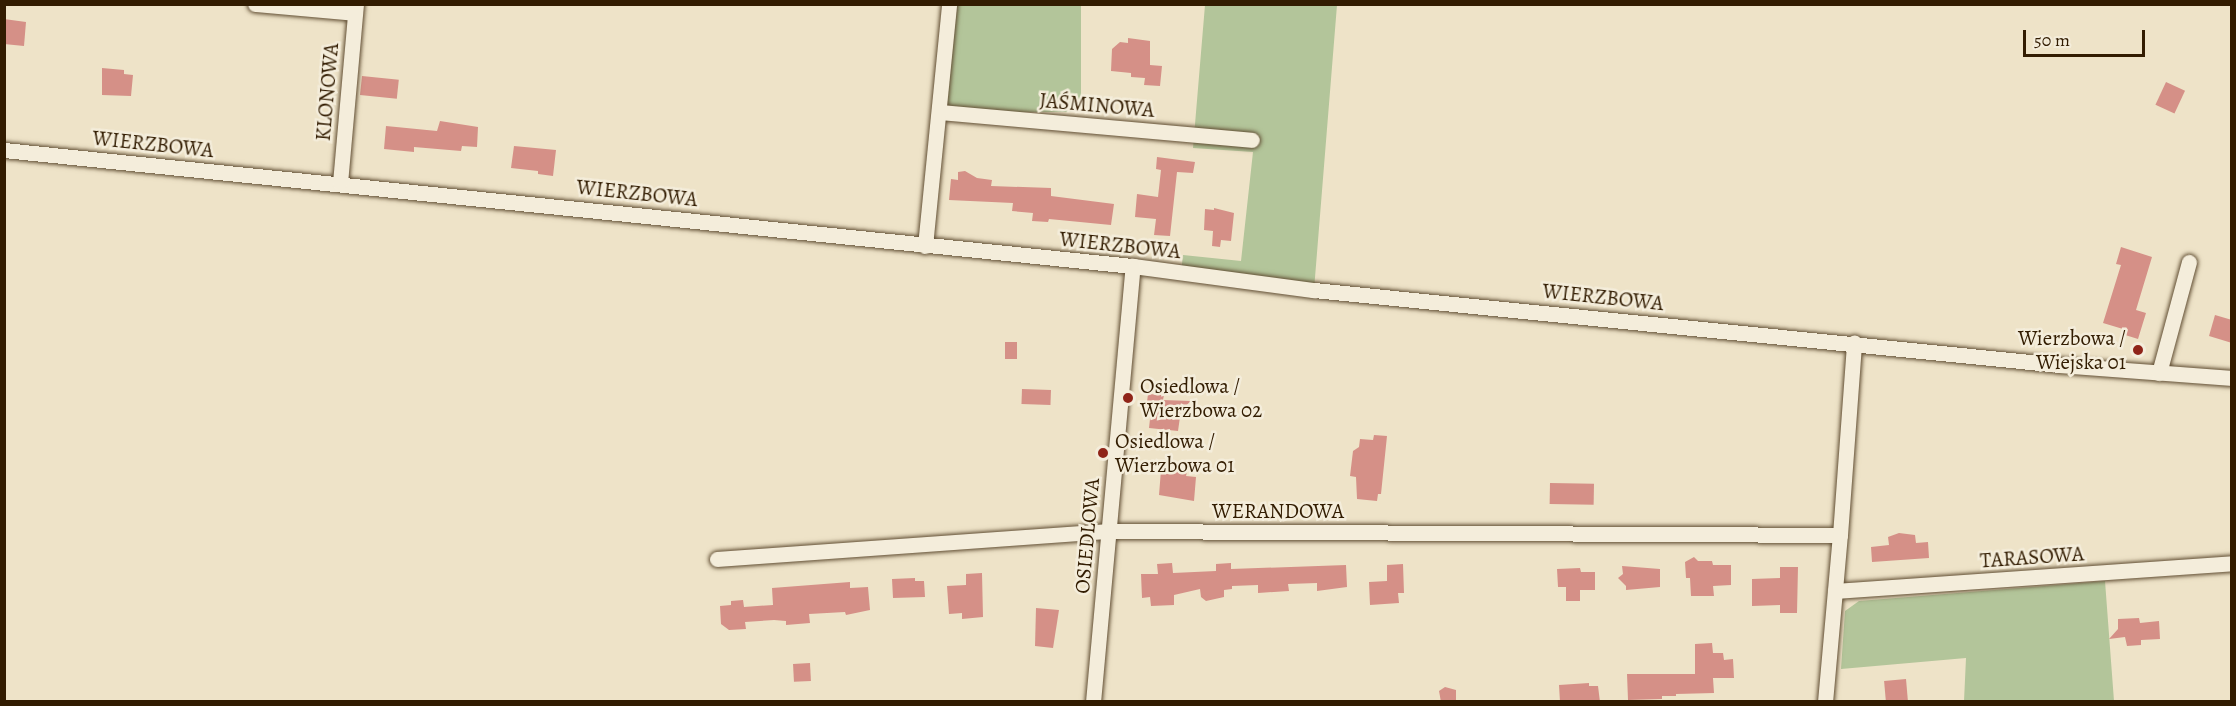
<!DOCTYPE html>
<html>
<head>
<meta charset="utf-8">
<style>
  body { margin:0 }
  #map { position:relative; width:2236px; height:706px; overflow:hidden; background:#eee3c8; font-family:Alegreya,serif }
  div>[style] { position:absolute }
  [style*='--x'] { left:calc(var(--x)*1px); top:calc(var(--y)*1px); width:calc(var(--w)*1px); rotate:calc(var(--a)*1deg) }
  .green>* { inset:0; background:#b3c59a; transform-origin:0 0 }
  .building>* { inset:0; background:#d59087; transform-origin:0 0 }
  .roads { filter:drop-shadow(0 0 2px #614e33) drop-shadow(0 0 2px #614e33) }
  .minor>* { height:15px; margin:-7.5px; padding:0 7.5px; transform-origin:7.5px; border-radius:7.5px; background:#f4eddb }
  .dots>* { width:16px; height:16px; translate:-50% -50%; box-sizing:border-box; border:3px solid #f4eddb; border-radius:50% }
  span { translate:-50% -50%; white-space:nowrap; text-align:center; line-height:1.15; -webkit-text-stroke:5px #f4eddb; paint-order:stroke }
  .street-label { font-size:21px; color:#321c01 }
  .poi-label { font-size:21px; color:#321c01 }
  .right { translate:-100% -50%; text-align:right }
  .left { translate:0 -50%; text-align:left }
  .frame { position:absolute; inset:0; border:6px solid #321c01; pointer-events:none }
  .scale { position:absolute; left:2023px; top:30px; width:122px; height:27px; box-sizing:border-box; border:3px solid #321c01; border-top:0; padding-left:8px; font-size:18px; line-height:21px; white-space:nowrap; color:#321c01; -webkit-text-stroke:4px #f4eddb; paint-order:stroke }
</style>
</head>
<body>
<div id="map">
  <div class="green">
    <i style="left:945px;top:5px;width:136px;height:107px"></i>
    <i style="clip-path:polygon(1205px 5px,1337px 5px,1314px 290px,1181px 273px,1183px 255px,1241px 261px,1253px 152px,1193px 148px)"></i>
    <i style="clip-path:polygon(2105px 581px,2114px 701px,1964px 701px,1966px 658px,1841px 669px,1845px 611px,1859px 601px)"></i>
  </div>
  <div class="building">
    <i style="clip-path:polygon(4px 19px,26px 22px,24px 46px,4px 44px)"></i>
    <i style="clip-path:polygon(1128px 38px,1150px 41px,1150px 65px,1162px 66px,1160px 86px,1144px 85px,1145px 78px,1131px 77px,1131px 73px,1111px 71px,1112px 49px,1120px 42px,1128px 43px)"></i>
    <i style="clip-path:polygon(102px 68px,124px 70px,124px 74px,133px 75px,131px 96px,102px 95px)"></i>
    <i style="left:362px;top:76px;width:37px;height:19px;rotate:6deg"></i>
    <i style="left:2166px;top:82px;width:21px;height:25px;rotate:25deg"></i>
    <i style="clip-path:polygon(440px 121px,478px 127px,477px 147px,462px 146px,461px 151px,414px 147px,414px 152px,384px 149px,386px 126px,437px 131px)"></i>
    <i style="clip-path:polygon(514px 146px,556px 150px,553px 176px,538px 174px,538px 171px,511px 168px)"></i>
    <i style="clip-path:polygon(1157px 157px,1195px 162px,1193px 173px,1177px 172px,1170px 236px,1154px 235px,1156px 219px,1135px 217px,1137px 194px,1158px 197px,1161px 170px,1156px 169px)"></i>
    <i style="clip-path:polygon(965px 171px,977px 178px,992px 180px,991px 186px,1051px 188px,1051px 196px,1114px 204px,1111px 225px,1049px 219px,1048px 222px,1032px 221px,1033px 213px,1012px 211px,1013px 203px,949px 200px,951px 179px,958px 180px,958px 172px)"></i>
    <i style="clip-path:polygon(1214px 208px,1234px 213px,1231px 241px,1221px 240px,1220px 247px,1212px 246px,1213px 231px,1204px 230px,1205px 209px,1214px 210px)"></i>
    <i style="clip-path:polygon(2121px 247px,2152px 257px,2136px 310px,2146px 313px,2138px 339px,2122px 334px,2123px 329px,2103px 323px,2121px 265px,2116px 264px)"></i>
    <i style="clip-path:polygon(2215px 315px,2232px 320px,2232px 343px,2209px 336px)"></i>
    <i style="left:1005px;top:342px;width:12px;height:17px"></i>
    <i style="left:1022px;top:389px;width:29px;height:15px;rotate:2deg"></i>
    <i style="clip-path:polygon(1148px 394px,1164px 395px,1163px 400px,1191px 401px,1181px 410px,1178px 431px,1149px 428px,1151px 410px,1146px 410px)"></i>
    <i style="clip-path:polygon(1374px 435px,1387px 436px,1381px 494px,1378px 494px,1377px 501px,1357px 499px,1356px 477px,1350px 476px,1353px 451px,1359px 447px,1360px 439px,1373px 440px)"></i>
    <i style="clip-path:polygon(1161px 470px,1187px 472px,1186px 476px,1196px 477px,1194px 501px,1159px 495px)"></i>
    <i style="left:1550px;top:483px;width:44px;height:21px;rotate:1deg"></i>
    <i style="clip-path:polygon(1899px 533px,1915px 535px,1916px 543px,1928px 542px,1929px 558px,1872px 562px,1871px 547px,1889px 545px,1888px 537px)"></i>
    <i style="clip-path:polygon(1694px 557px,1698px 561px,1712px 561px,1713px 565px,1731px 565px,1731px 585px,1713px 586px,1714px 596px,1691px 596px,1690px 578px,1686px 578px,1685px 562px)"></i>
    <i style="clip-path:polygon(1172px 563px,1173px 573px,1216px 571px,1216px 564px,1231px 563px,1231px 569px,1346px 565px,1347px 587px,1317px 591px,1317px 583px,1288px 584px,1289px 591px,1258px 593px,1258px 585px,1232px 586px,1232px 589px,1224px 590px,1224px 597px,1206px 601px,1201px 597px,1200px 589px,1174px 595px,1174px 605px,1151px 606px,1150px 597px,1142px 598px,1141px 574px,1158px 574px,1157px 564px)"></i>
    <i style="clip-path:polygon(1403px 564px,1404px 593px,1398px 593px,1399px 603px,1370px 605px,1369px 582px,1387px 581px,1387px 565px)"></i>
    <i style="clip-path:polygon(1622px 566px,1660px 569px,1660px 587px,1626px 590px,1626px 586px,1618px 578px,1623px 574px)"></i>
    <i style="clip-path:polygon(1780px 567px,1798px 567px,1797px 613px,1780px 613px,1780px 605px,1752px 606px,1752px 579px,1780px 578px)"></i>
    <i style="clip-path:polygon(1580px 568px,1581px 572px,1595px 572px,1595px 590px,1580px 590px,1580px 601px,1566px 601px,1566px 587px,1558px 587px,1557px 569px)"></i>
    <i style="clip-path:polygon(982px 573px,983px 617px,962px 619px,962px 613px,949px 614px,947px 586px,966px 585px,966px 574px)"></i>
    <i style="clip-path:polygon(915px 578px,915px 581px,924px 581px,925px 597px,893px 598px,892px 579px)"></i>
    <i style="clip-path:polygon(850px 582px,850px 588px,868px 587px,870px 610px,846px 615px,845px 612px,809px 614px,810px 623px,786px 625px,786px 621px,774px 620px,745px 622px,746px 629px,729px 630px,721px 624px,720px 606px,731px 605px,731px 601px,743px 600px,744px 607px,773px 605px,772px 588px)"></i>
    <i style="clip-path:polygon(1036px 608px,1059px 610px,1053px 648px,1035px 646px)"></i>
    <i style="clip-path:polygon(2139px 618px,2140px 623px,2159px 621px,2160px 639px,2141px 640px,2141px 645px,2127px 646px,2125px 637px,2109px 639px,2118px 629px,2118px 619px)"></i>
    <i style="clip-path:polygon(1712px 643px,1713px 653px,1723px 653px,1724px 660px,1733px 659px,1734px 678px,1713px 678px,1714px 693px,1676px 694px,1676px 696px,1662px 696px,1662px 699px,1628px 700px,1627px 674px,1695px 674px,1695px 644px)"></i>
    <i style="left:810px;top:663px;width:18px;height:17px;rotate:87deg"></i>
    <i style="left:1906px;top:679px;width:23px;height:22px;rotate:85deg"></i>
    <i style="clip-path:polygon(1589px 683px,1589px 686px,1598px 686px,1600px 702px,1560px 702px,1559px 685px)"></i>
    <i style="clip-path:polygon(1445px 687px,1456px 690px,1456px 702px,1441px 702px,1439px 691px)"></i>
  </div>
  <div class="roads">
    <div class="minor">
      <i style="--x:255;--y:4;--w:100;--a:5.1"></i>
      <i style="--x:939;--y:112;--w:314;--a:5.1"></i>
      <i style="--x:4;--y:150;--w:1135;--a:5.87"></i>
      <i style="--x:1133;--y:266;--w:183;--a:7.6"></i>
      <i style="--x:1314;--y:290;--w:750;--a:5.74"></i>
      <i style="--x:2060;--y:365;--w:172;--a:4.3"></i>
      <i style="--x:340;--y:183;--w:180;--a:-84.9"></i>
      <i style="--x:925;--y:246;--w:243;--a:-84.3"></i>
      <i style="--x:2159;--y:373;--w:115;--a:-74.9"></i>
      <i style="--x:717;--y:559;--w:393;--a:-4.1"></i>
      <i style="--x:1109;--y:531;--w:731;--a:0.31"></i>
      <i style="--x:1835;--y:591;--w:398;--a:-4"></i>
      <i style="--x:1093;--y:702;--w:438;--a:-84.8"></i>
      <i style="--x:1825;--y:702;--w:168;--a:-84.9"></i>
      <i style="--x:1840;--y:535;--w:193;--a:-85.8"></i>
    </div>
  </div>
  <div class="dots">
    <i style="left:2138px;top:350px;background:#8f2418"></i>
    <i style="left:1128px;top:398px;background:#8f2418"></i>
    <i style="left:1103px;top:453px;background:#8f2418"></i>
  </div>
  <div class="street-label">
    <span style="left:327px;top:92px;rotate:-85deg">KLONOWA</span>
    <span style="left:1097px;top:105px;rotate:5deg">JAŚMINOWA</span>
    <span style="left:153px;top:144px;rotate:6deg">WIERZBOWA</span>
    <span style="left:637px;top:193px;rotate:6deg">WIERZBOWA</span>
    <span style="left:1120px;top:245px;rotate:6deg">WIERZBOWA</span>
    <span style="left:1603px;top:297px;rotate:6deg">WIERZBOWA</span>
    <span style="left:1278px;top:511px">WERANDOWA</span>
    <span style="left:1087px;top:536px;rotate:-85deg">OSIEDLOWA</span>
    <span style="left:2032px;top:557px;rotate:-4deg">TARASOWA</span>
  </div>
  <div class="poi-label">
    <span class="right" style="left:2126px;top:350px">Wierzbowa /<br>Wiejska 01</span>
    <span class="left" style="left:1140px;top:398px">Osiedlowa /<br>Wierzbowa 02</span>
    <span class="left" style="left:1115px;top:453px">Osiedlowa /<br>Wierzbowa 01</span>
  </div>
  <div class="frame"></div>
  <div class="scale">50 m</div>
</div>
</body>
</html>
